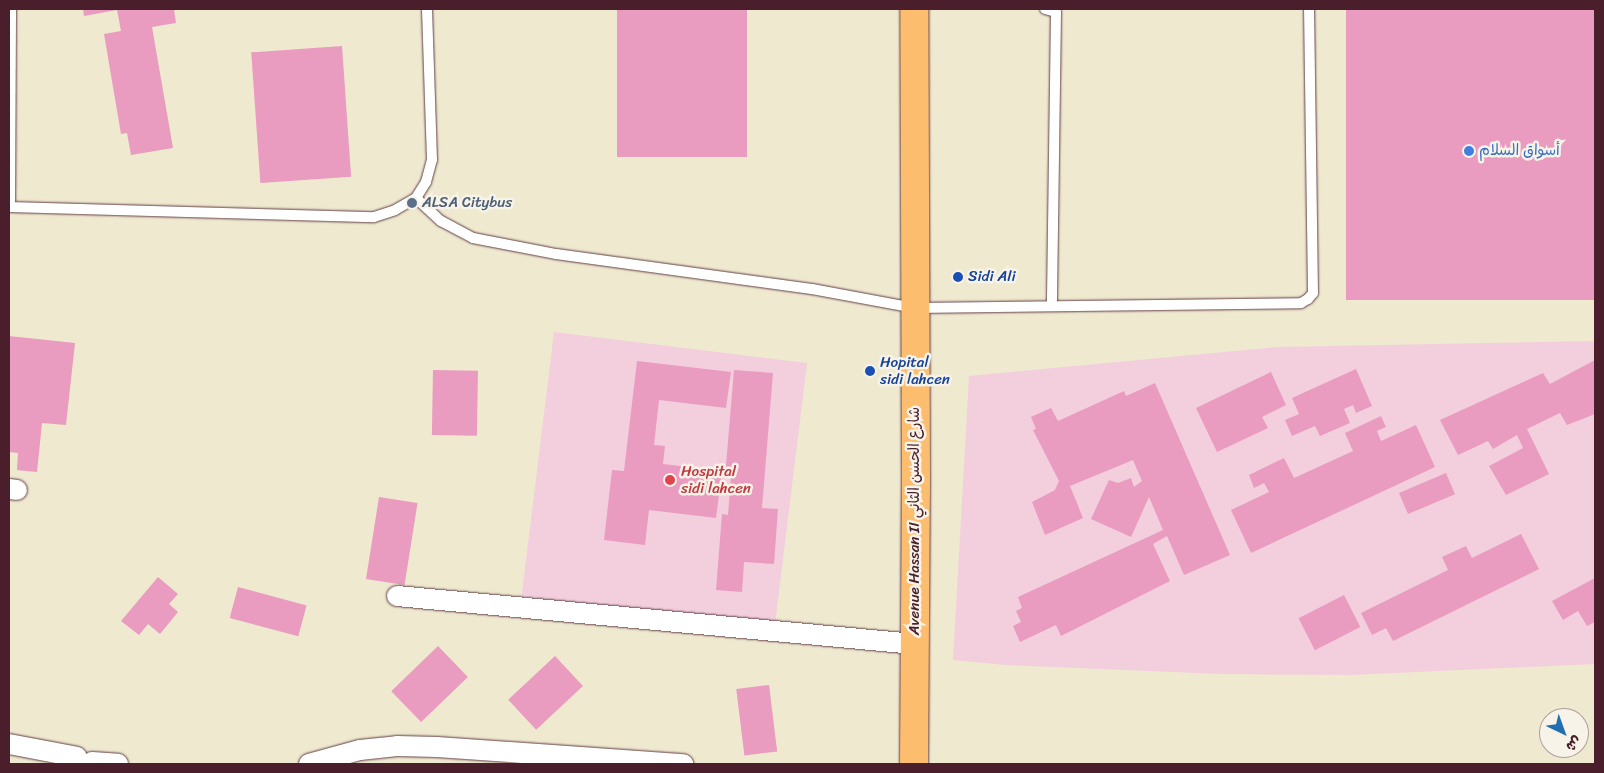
<!DOCTYPE html>
<html>
<head>
<meta charset="utf-8">
<style>
  body { margin:0 }
  #map { position:relative; width:1604px; height:773px; overflow:hidden; background:#efe9d0; font-family:Sriracha,"Playpen Sans Arabic",sans-serif }
  div>[style] { position:absolute }
  [style*='--x'] { left:calc(var(--x)*1px); top:calc(var(--y)*1px); width:calc(var(--w)*1px); rotate:calc(var(--a)*1deg) }
  .built>* { inset:0; background:#f3cfde; transform-origin:0 0 }
  .building>* { inset:0; background:#e99bc0; transform-origin:0 0 }
  .roads { filter:drop-shadow(0 0 1px #633d44) drop-shadow(0 0 1px #633d44) }
  .service>* { height:10px; margin:-5px; padding:0 5px; transform-origin:5px; border-radius:5px; background:#fff }
  .minor>* { height:20px; margin:-10px; padding:0 10px; transform-origin:10px; border-radius:10px; background:#fff }
  .primary>* { height:28px; margin:-14px; padding:0 14px; transform-origin:14px; border-radius:14px; background:#fcbd6f }
  .dots>* { width:14px; height:14px; translate:-50% -50%; box-sizing:border-box; border:2px solid #f7f3e8; border-radius:50% }
  span { translate:-50% -50%; white-space:nowrap; text-align:center; line-height:1.15; -webkit-text-stroke:5px #f7f3e8; paint-order:stroke }
  .shop-label { font-size:15px; color:#366cbe }
  .left { translate:0 -50%; text-align:left }
  .service-label { font-size:15px; color:#4e5e75 }
  .transit-label { font-size:15px; color:#164399 }
  .health-label { font-size:15px; color:#be3a42 }
  .street-label { font-size:15px; color:#4a1f2b }
  .frame { position:absolute; inset:0; border:10px solid #4a1f2b; pointer-events:none }
  .north { position:absolute; left:1539px; top:708px; width:50px; height:50px; box-sizing:border-box; background:#f7f3e8; border:1px solid #b29e9c; border-radius:50%; rotate:138deg; font-size:14px; font-weight:700; line-height:20px; text-align:center; color:#4a1f2b }
  .north::after { content:''; display:block; margin:auto; width:18px; height:22px; background:#1f6fb2; clip-path:polygon(50% 0,100% 100%,50% 72%,0 100%) }
</style>
</head>
<body>
<div id="map">
  <div class="built">
    <i style="left:554px;top:332px;width:255px;height:266px;rotate:7deg"></i>
    <i style="clip-path:polygon(1595px 341px,1595px 664px,1351px 675px,1221px 674px,1005px 665px,953px 660px,969px 376px,1276px 347px)"></i>
  </div>
  <div class="building">
    <i style="clip-path:polygon(83px 9px,174px 9px,176px 23px,152px 27px,173px 148px,131px 155px,127px 133px,121px 134px,104px 34px,121px 31px,117px 10px,84px 16px)"></i>
    <i style="left:617px;top:9px;width:130px;height:148px"></i>
    <i style="left:1346px;top:9px;width:249px;height:291px"></i>
    <i style="left:342px;top:46px;width:131px;height:91px;rotate:86deg"></i>
    <i style="clip-path:polygon(9px 336px,75px 343px,66px 425px,42px 423px,37px 472px,17px 470px,18px 453px,9px 452px)"></i>
    <i style="clip-path:polygon(1595px 360px,1595px 414px,1567px 425px,1560px 413px,1527px 429px,1549px 474px,1506px 495px,1489px 466px,1523px 448px,1517px 435px,1493px 449px,1488px 441px,1458px 455px,1440px 420px,1543px 373px,1550px 384px)"></i>
    <i style="clip-path:polygon(637px 361px,731px 372px,726px 408px,659px 400px,654px 445px,665px 446px,663px 464px,722px 471px,716px 518px,649px 510px,645px 545px,604px 540px,612px 470px,624px 471px)"></i>
    <i style="clip-path:polygon(1356px 369px,1372px 406px,1356px 413px,1353px 405px,1344px 409px,1350px 423px,1320px 436px,1315px 426px,1292px 436px,1285px 420px,1299px 414px,1292px 398px)"></i>
    <i style="left:433px;top:370px;width:45px;height:65px;rotate:1deg"></i>
    <i style="clip-path:polygon(734px 370px,773px 373px,762px 508px,778px 509px,774px 564px,744px 562px,742px 592px,716px 590px,722px 514px,728px 515px,731px 477px,725px 477px)"></i>
    <i style="clip-path:polygon(1271px 372px,1286px 405px,1262px 417px,1268px 428px,1217px 452px,1196px 408px)"></i>
    <i style="clip-path:polygon(1155px 383px,1230px 555px,1184px 575px,1167px 536px,1153px 544px,1170px 581px,1061px 636px,1056px 625px,1020px 642px,1013px 626px,1021px 622px,1016px 611px,1022px 608px,1018px 597px,1163px 530px,1149px 497px,1131px 537px,1091px 519px,1109px 480px,1118px 483px,1131px 478px,1134px 487px,1142px 481px,1133px 460px,1070px 486px,1083px 518px,1045px 535px,1032px 502px,1055px 490px,1059px 481px,1033px 430px,1036px 429px,1031px 417px,1051px 408px,1058px 421px,1124px 391px,1126px 396px)"></i>
    <i style="clip-path:polygon(1381px 416px,1386px 427px,1377px 431px,1381px 441px,1416px 425px,1435px 467px,1251px 553px,1231px 510px,1269px 492px,1264px 483px,1254px 488px,1249px 475px,1284px 458px,1294px 478px,1353px 451px,1345px 433px)"></i>
    <i style="left:1446px;top:473px;width:23px;height:51px;rotate:67deg"></i>
    <i style="left:379px;top:497px;width:39px;height:83px;rotate:9deg"></i>
    <i style="clip-path:polygon(1521px 534px,1539px 569px,1393px 641px,1386px 628px,1372px 635px,1361px 613px,1448px 570px,1442px 557px,1466px 546px,1472px 558px)"></i>
    <i style="clip-path:polygon(158px 577px,178px 594px,169px 604px,178px 612px,160px 634px,148px 624px,139px 635px,121px 621px)"></i>
    <i style="clip-path:polygon(1595px 578px,1595px 622px,1587px 626px,1578px 611px,1563px 620px,1552px 601px)"></i>
    <i style="left:238px;top:587px;width:71px;height:32px;rotate:15deg"></i>
    <i style="left:1344px;top:595px;width:36px;height:51px;rotate:63deg"></i>
    <i style="left:438px;top:646px;width:43px;height:65px;rotate:46deg"></i>
    <i style="left:555px;top:656px;width:41px;height:64px;rotate:47deg"></i>
    <i style="left:769px;top:685px;width:67px;height:33px;rotate:83deg"></i>
  </div>
  <div class="roads">
    <div class="service">
      <i style="--x:1045;--y:9;--w:11;--a:15"></i>
      <i style="--x:1056;--y:12;--w:294;--a:90.8"></i>
      <i style="--x:416;--y:198;--w:34;--a:43"></i>
      <i style="--x:441;--y:221;--w:36;--a:28"></i>
      <i style="--x:473;--y:238;--w:85;--a:10.9"></i>
      <i style="--x:556;--y:254;--w:258;--a:7.8"></i>
      <i style="--x:812;--y:289;--w:105;--a:10.5"></i>
      <i style="--x:915;--y:308;--w:386;--a:-0.7"></i>
      <i style="--x:1301;--y:303;--w:8;--a:-30"></i>
      <i style="--x:1308;--y:299;--w:8;--a:-50"></i>
      <i style="--x:1313;--y:293;--w:284;--a:-90.8"></i>
      <i style="--x:9;--y:207;--w:365;--a:1.6"></i>
      <i style="--x:374;--y:217;--w:22;--a:-18"></i>
      <i style="--x:395;--y:210;--w:24;--a:-30"></i>
      <i style="--x:416;--y:198;--w:19;--a:-58"></i>
      <i style="--x:426;--y:182;--w:23;--a:-75"></i>
      <i style="--x:432;--y:160;--w:151;--a:-91.9"></i>
      <i style="--x:10;--y:207;--w:198;--a:-89.7"></i>
    </div>
    <div class="minor">
      <i style="--x:9;--y:489;--w:8;--a:7"></i>
      <i style="--x:397;--y:596;--w:519;--a:5.3"></i>
      <i style="--x:9;--y:744;--w:69;--a:10.8"></i>
      <i style="--x:92;--y:762;--w:26;--a:4"></i>
      <i style="--x:309;--y:764;--w:53;--a:-15.4"></i>
      <i style="--x:360;--y:750;--w:37;--a:-6"></i>
      <i style="--x:397;--y:746;--w:40;--a:1.4"></i>
      <i style="--x:437;--y:747;--w:247;--a:4"></i>
    </div>
    <div class="primary">
      <i style="--x:914;--y:764;--w:283;--a:-89.6"></i>
      <i style="--x:916;--y:481;--w:472;--a:-90.2"></i>
    </div>
  </div>
  <div class="dots">
    <i style="left:1469px;top:151px;background:#3f7fe0"></i>
    <i style="left:412px;top:203px;background:#5c6f8a"></i>
    <i style="left:958px;top:277px;background:#1a4fb4"></i>
    <i style="left:870px;top:371px;background:#1a4fb4"></i>
    <i style="left:670px;top:480px;background:#e0444e"></i>
  </div>
  <div class="shop-label">
    <span class="left" style="left:1479px;top:151px">أسواق السلام</span>
  </div>
  <div class="service-label">
    <span class="left" style="left:422px;top:203px">ALSA Citybus</span>
  </div>
  <div class="transit-label">
    <span class="left" style="left:968px;top:277px">Sidi Ali</span>
    <span class="left" style="left:880px;top:371px">Hopital<br>sidi lahcen</span>
  </div>
  <div class="health-label">
    <span class="left" style="left:681px;top:480px">Hospital<br>sidi lahcen</span>
  </div>
  <div class="street-label">
    <span style="left:915px;top:521px;rotate:-90deg">Avenue Hassan II شارع الحسن الثاني</span>
  </div>
  <div class="frame"></div>
  <div class="north">ش</div>
</div>
</body>
</html>
